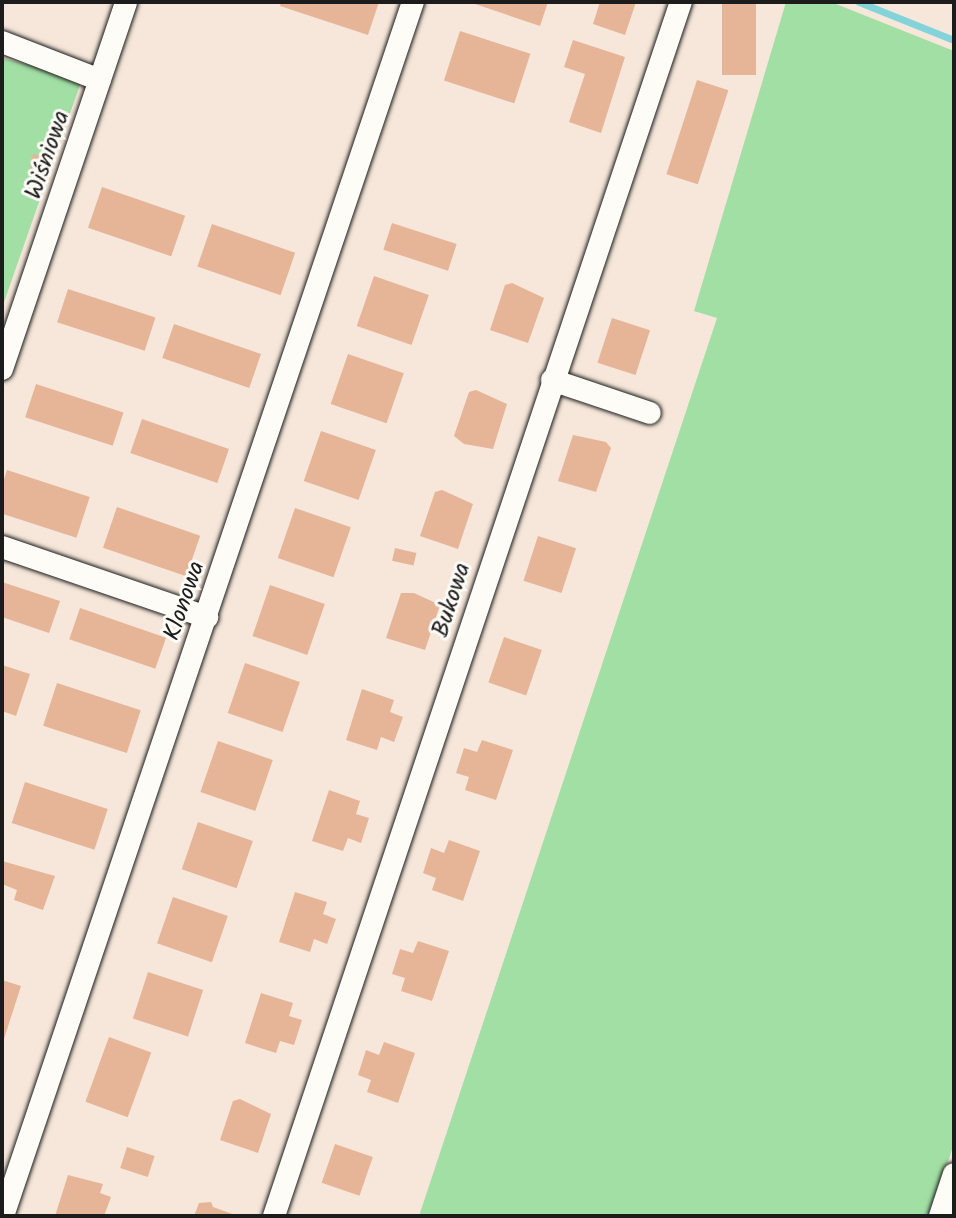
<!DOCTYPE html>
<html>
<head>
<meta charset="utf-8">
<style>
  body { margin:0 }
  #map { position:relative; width:956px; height:1218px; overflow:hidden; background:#f6e7da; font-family:Kalam,sans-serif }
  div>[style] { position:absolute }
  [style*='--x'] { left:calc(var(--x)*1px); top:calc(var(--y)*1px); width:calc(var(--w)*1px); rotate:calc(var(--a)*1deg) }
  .green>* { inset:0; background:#a2dfa5 }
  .stream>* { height:7px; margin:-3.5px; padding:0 3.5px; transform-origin:3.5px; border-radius:3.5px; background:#83d4da }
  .building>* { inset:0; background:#e6b597; transform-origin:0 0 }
  .roads { filter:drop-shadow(0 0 2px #1c1c1c) drop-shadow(0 0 2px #1c1c1c) }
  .minor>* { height:22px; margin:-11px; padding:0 11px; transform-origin:11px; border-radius:11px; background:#fdfcf7 }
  span { translate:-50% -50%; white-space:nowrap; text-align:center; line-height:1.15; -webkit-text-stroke:6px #fdfcf7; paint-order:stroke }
  .street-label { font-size:24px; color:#1c1c1c }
  .frame { position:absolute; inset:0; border:4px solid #1c1c1c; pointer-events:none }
</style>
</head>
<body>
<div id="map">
  <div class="green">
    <i style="clip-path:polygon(786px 2px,831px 2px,954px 51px,954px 1143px,931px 1216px,419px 1216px,717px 318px,694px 311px)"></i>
    <i style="clip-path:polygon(2px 58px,82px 79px,2px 308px)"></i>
  </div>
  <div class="stream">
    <i style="--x:859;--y:2;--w:102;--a:21.8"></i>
  </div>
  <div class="building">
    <i style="clip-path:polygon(281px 2px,379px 2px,368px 35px,280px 6px)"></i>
    <i style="clip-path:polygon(469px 2px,548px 2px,540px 26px)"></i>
    <i style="clip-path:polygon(600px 2px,636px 2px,625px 35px,593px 24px)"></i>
    <i style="left:722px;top:2px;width:34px;height:73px"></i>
    <i style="left:460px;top:31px;width:74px;height:52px;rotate:18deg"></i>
    <i style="clip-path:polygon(573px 40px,625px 57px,601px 133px,569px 122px,585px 74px,564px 67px)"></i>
    <i style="left:697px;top:80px;width:33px;height:99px;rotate:18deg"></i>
    <i style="left:33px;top:154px;width:9px;height:15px;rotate:13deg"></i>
    <i style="left:102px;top:187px;width:88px;height:43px;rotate:19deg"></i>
    <i style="left:392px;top:223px;width:68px;height:28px;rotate:18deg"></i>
    <i style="left:212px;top:224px;width:88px;height:45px;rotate:19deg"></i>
    <i style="left:374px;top:276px;width:58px;height:53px;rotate:19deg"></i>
    <i style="clip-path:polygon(512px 283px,544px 298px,528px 343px,490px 330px,505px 285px)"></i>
    <i style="left:68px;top:289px;width:92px;height:35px;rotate:18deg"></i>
    <i style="left:612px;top:318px;width:40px;height:47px;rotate:18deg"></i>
    <i style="left:174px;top:324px;width:92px;height:36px;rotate:19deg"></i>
    <i style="left:348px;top:354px;width:59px;height:53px;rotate:19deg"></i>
    <i style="left:36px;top:384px;width:92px;height:35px;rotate:18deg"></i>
    <i style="clip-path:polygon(476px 390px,507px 404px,493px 449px,464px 444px,454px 436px,469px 392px)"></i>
    <i style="left:142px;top:419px;width:92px;height:36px;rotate:19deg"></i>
    <i style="left:321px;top:431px;width:58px;height:53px;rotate:19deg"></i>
    <i style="clip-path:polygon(573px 435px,606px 442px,611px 448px,596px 492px,558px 481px)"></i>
    <i style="left:7px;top:470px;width:87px;height:43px;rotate:18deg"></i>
    <i style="clip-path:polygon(442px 490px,473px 504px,458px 549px,420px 536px,435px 492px)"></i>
    <i style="left:117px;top:507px;width:88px;height:43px;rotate:19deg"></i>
    <i style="left:295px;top:508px;width:59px;height:53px;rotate:19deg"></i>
    <i style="left:538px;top:536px;width:40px;height:47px;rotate:18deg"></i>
    <i style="left:395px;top:548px;width:22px;height:13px;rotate:13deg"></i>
    <i style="clip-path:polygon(2px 582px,60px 601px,49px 633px,2px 617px)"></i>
    <i style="left:270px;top:585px;width:58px;height:54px;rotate:19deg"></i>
    <i style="clip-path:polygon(401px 593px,414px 593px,440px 605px,425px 650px,386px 638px)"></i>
    <i style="left:80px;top:608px;width:91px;height:33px;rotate:19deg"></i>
    <i style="left:504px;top:637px;width:40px;height:48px;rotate:19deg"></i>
    <i style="left:245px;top:663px;width:58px;height:53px;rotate:19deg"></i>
    <i style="clip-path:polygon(2px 665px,30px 674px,16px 716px,2px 711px)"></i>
    <i style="left:57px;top:683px;width:88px;height:45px;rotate:18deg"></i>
    <i style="clip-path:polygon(362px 689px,394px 700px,390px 712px,403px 717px,394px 742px,381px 737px,377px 750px,346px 740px)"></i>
    <i style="clip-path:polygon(482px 740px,513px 750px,496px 800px,465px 790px,469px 777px,456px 773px,464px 748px,477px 752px)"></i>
    <i style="left:218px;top:741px;width:58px;height:54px;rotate:19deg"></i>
    <i style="left:25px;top:782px;width:87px;height:43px;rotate:18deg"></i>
    <i style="clip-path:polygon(329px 790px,360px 801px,356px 814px,369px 818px,361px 843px,348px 838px,343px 851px,312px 841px)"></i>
    <i style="left:198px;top:822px;width:58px;height:50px;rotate:19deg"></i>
    <i style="clip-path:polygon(449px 840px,480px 851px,463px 901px,432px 890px,436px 878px,423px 873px,431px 848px,444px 853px)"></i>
    <i style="clip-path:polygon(2px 861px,55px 876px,43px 910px,14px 900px,17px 890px,2px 884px)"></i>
    <i style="clip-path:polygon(295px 892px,327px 902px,323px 914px,336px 919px,327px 944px,314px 939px,310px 952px,279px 942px)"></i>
    <i style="left:173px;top:897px;width:58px;height:49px;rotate:19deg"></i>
    <i style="clip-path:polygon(418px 941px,449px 951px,432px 1001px,401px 991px,405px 978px,392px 974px,400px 949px,413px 953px)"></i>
    <i style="left:148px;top:972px;width:58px;height:49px;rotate:18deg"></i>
    <i style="clip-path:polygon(2px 980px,21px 986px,3px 1042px,2px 1042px)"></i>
    <i style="clip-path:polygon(261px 993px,293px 1003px,289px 1016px,302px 1020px,294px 1045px,280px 1041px,276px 1053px,245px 1043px)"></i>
    <i style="left:109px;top:1037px;width:45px;height:69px;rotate:20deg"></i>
    <i style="clip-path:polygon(384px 1042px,415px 1053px,398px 1103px,367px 1092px,371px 1080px,358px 1075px,366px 1050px,379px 1055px)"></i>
    <i style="clip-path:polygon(240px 1099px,271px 1114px,258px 1153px,220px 1140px,233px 1101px)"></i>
    <i style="left:335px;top:1144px;width:40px;height:41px;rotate:19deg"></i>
    <i style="left:127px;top:1147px;width:29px;height:22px;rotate:18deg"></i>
    <i style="clip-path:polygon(68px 1175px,103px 1184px,100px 1193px,111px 1197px,104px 1216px,55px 1216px)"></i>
    <i style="clip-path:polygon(211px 1202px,213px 1207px,238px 1216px,194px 1216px,199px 1203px)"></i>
  </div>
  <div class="roads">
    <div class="minor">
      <i style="--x:2;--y:42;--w:105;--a:21.2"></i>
      <i style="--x:2;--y:369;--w:387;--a:-71.3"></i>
      <i style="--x:552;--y:380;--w:103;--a:18.6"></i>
      <i style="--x:2;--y:547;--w:217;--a:18.9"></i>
      <i style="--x:3;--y:1216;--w:1281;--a:-71.34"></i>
      <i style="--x:274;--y:1216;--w:1280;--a:-71.47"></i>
      <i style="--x:940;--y:1216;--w:44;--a:-71.6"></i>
    </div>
  </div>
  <div class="street-label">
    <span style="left:48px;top:155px;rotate:-71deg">Wiśniowa</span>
    <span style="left:452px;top:600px;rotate:-72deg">Bukowa</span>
    <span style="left:185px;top:601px;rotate:-71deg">Klonowa</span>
  </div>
  <div class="frame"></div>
</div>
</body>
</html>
